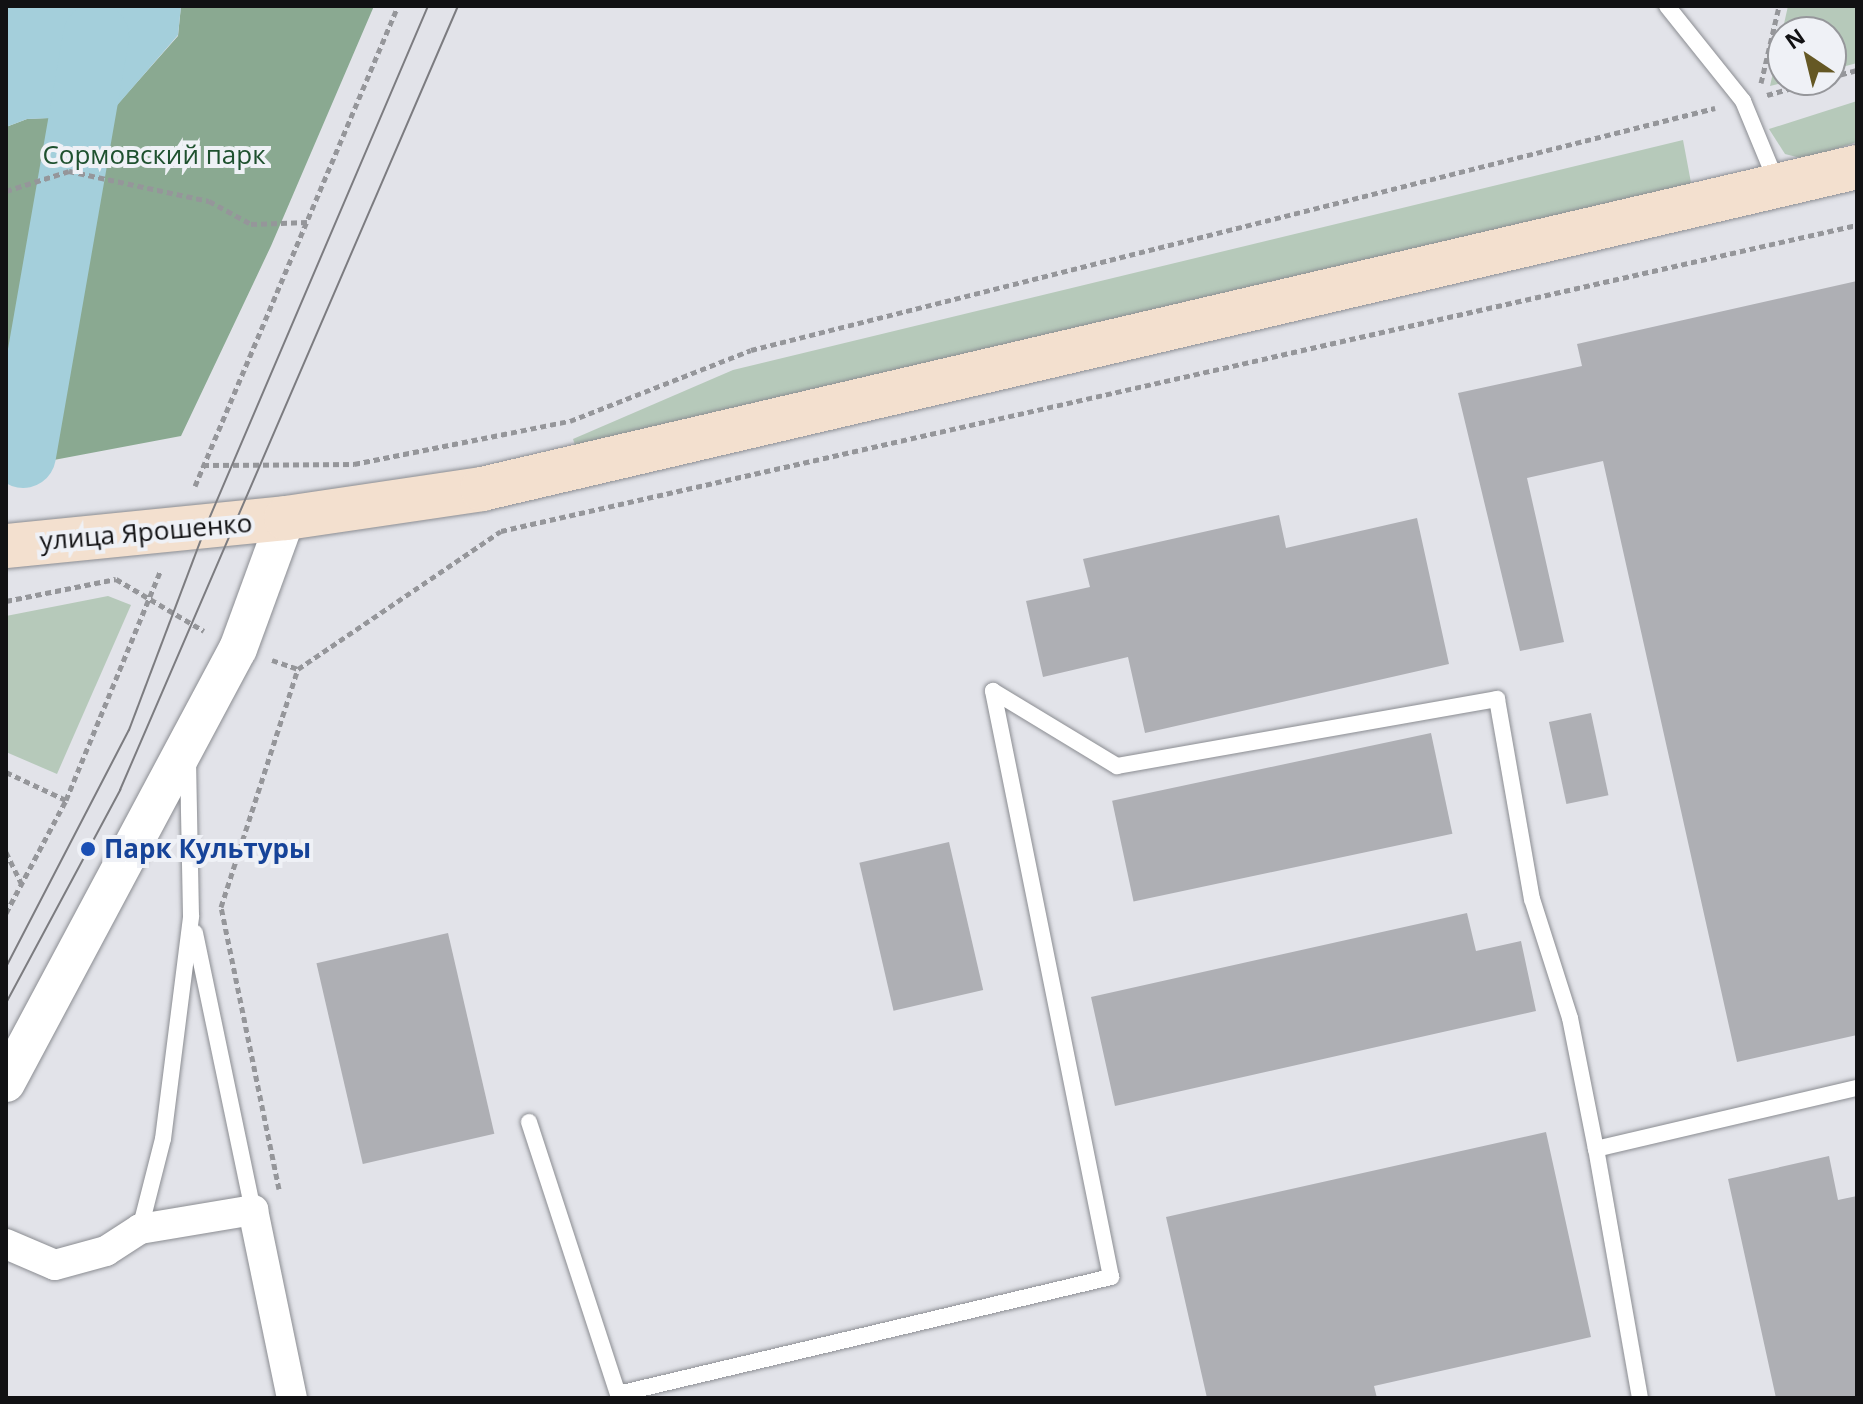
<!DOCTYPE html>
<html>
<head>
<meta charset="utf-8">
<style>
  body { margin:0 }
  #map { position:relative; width:1863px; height:1404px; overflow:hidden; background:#e2e3e9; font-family:"Open Sans",sans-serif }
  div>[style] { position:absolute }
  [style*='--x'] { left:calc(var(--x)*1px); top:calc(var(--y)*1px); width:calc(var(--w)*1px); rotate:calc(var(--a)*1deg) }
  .green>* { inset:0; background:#b6c9ba }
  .forest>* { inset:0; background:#8aa991 }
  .water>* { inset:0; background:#a4cfdb }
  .river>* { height:66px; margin:-33px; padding:0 33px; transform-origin:33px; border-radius:33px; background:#a4cfdb }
  .building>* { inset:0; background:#aeafb4; transform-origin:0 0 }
  .path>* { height:5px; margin-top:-2.5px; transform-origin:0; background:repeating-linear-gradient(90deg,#95969a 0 6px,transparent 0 10px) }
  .roads { filter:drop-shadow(0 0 2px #8b8d92) drop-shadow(0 0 2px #8b8d92) }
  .service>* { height:16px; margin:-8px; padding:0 8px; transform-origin:8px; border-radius:8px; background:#fff }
  .minor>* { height:30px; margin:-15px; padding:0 15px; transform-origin:15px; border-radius:15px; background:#fff }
  .tertiary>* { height:38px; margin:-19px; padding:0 19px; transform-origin:19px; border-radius:19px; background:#fff }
  .secondary>* { height:44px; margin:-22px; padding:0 22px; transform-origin:22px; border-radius:22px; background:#f3e0cf }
  .tram>* { height:2px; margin:-1px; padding:0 1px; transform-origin:1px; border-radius:1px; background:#7c7c80 }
  .dots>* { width:22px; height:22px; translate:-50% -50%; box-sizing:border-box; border:4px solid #eff1f6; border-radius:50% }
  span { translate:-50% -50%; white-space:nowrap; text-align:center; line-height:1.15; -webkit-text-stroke:8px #eff1f6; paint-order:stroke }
  .park-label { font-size:26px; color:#1f512f }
  .street-label { font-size:26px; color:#111113 }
  .transit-label { font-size:26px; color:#164399; font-weight:700 }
  .left { translate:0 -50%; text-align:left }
  .frame { position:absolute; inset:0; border:8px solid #111113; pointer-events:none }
  .north { position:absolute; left:1767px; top:16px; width:80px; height:80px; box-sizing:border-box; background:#eff1f6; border:2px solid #96979b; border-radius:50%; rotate:325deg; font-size:22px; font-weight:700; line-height:32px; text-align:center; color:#111113 }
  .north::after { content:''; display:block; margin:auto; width:28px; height:36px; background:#655824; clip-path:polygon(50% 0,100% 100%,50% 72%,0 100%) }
</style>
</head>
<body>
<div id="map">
  <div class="green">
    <i style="clip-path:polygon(1788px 6px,1857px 6px,1857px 63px,1831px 70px,1831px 32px,1783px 32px,1783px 80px,1793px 80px,1770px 86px)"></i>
    <i style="clip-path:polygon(1857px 101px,1857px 142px,1804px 159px,1785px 154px,1769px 129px)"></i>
    <i style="clip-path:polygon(1683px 140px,1692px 188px,575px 445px,573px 439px,733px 370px)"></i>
    <i style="clip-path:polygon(108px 596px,131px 605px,57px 774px,6px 752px,6px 616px)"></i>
  </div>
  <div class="forest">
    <i style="clip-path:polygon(181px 6px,374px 6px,271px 246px,181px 436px,6px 469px,6px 127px,27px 119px,108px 115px,178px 36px)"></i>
  </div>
  <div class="water">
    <i style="clip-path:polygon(6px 6px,181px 6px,178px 35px,108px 116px,27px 119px,6px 127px)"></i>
  </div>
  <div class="river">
    <i style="--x:23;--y:455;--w:425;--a:-80.1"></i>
  </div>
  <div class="building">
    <i style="clip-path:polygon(1857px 281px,1857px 1035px,1737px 1062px,1603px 461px,1527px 478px,1564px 642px,1520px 651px,1458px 393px,1582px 366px,1577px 344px)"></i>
    <i style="clip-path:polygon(1279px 515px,1286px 548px,1417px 518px,1449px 664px,1145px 733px,1128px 657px,1043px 677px,1026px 601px,1090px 587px,1083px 559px)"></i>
    <i style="left:1591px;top:713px;width:84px;height:43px;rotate:78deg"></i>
    <i style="left:1431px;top:733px;width:103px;height:326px;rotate:78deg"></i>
    <i style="left:949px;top:842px;width:152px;height:92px;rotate:77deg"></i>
    <i style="clip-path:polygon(1467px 913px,1476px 951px,1521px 941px,1536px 1011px,1115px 1106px,1091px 997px)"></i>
    <i style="left:448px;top:933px;width:206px;height:135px;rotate:77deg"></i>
    <i style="clip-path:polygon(1546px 1132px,1591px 1337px,1374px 1386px,1377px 1398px,1207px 1398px,1166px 1217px)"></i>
    <i style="clip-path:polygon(1829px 1156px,1838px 1200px,1857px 1196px,1857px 1398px,1776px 1398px,1728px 1179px)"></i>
  </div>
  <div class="path">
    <i style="--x:1831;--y:77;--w:27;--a:-15"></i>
    <i style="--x:1761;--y:83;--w:79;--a:-76.8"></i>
    <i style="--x:1767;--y:95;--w:56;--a:-15.5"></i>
    <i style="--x:6;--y:191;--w:66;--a:-17.6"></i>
    <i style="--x:69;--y:171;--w:143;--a:12.1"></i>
    <i style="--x:209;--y:201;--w:48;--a:28.7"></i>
    <i style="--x:251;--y:224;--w:56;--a:-2"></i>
    <i style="--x:203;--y:465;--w:151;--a:-0.4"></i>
    <i style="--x:354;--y:464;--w:220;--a:-11.3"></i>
    <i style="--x:570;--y:421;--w:194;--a:-21.4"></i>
    <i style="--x:751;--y:350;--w:994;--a:-14.09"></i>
    <i style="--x:195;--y:486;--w:521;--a:-67.08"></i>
    <i style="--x:6;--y:601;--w:112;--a:-11.3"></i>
    <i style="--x:116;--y:579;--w:102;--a:30.6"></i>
    <i style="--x:272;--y:660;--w:28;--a:19"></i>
    <i style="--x:6;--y:772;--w:66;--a:25"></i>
    <i style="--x:66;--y:800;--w:249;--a:-67.6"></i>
    <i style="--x:6;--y:852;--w:37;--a:64"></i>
    <i style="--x:6;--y:913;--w:128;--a:-62"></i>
    <i style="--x:279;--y:1189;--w:288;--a:-101.6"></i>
    <i style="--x:221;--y:907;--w:250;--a:-72.1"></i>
    <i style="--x:298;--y:669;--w:245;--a:-34.2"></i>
    <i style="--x:501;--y:531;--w:1390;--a:-12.72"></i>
  </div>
  <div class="roads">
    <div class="service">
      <i style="--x:1667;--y:6;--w:122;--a:51.3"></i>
      <i style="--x:1743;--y:101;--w:89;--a:67.5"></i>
      <i style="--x:195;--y:933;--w:283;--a:78.2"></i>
      <i style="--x:529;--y:1122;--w:290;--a:71.9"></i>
      <i style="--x:140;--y:1229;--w:93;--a:-75.7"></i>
      <i style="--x:163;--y:1139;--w:225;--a:-82.8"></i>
      <i style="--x:191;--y:916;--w:156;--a:-91.1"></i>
      <i style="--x:618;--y:1394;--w:507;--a:-13.35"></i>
      <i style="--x:1111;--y:1277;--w:598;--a:-101.39"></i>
      <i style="--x:993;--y:691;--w:145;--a:31.2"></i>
      <i style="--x:1117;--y:766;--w:386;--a:-10"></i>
      <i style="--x:1497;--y:699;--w:203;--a:80.1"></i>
      <i style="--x:1532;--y:899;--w:125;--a:72.3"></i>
      <i style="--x:1570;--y:1018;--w:134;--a:78.8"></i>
      <i style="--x:1640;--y:1398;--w:253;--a:-100"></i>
      <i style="--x:1596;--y:1149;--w:268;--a:-13.2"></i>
    </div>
    <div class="minor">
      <i style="--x:6;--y:1244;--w:53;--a:23.2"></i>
      <i style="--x:55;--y:1265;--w:53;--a:-15.4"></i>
      <i style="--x:106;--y:1251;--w:40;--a:-32.9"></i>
      <i style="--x:140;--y:1229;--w:115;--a:-9.5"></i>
      <i style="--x:253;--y:1210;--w:192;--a:78.3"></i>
    </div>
    <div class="tertiary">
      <i style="--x:6;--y:1083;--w:492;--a:-61.9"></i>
      <i style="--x:238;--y:649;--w:140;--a:-69.9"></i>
    </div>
    <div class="secondary">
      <i style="--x:6;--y:546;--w:281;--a:-5.7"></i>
      <i style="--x:286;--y:518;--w:198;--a:-8.4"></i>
      <i style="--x:482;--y:489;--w:1412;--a:-13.18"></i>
    </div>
  </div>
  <div class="tram">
    <i style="--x:6;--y:967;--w:267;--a:-62.6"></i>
    <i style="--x:129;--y:730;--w:218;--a:-69.3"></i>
    <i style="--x:206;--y:526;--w:565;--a:-66.88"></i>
    <i style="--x:6;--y:1003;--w:242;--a:-61.8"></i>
    <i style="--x:120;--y:790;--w:854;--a:-66.68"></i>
  </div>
  <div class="dots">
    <i style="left:88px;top:849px;background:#1a4fb4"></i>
  </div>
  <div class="park-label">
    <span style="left:154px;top:155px">Сормовский парк</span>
  </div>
  <div class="street-label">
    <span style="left:146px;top:532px;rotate:-5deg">улица Ярошенко</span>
  </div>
  <div class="transit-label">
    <span class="left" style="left:104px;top:849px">Парк Культуры</span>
  </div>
  <div class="frame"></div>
  <div class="north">N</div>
</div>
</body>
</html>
